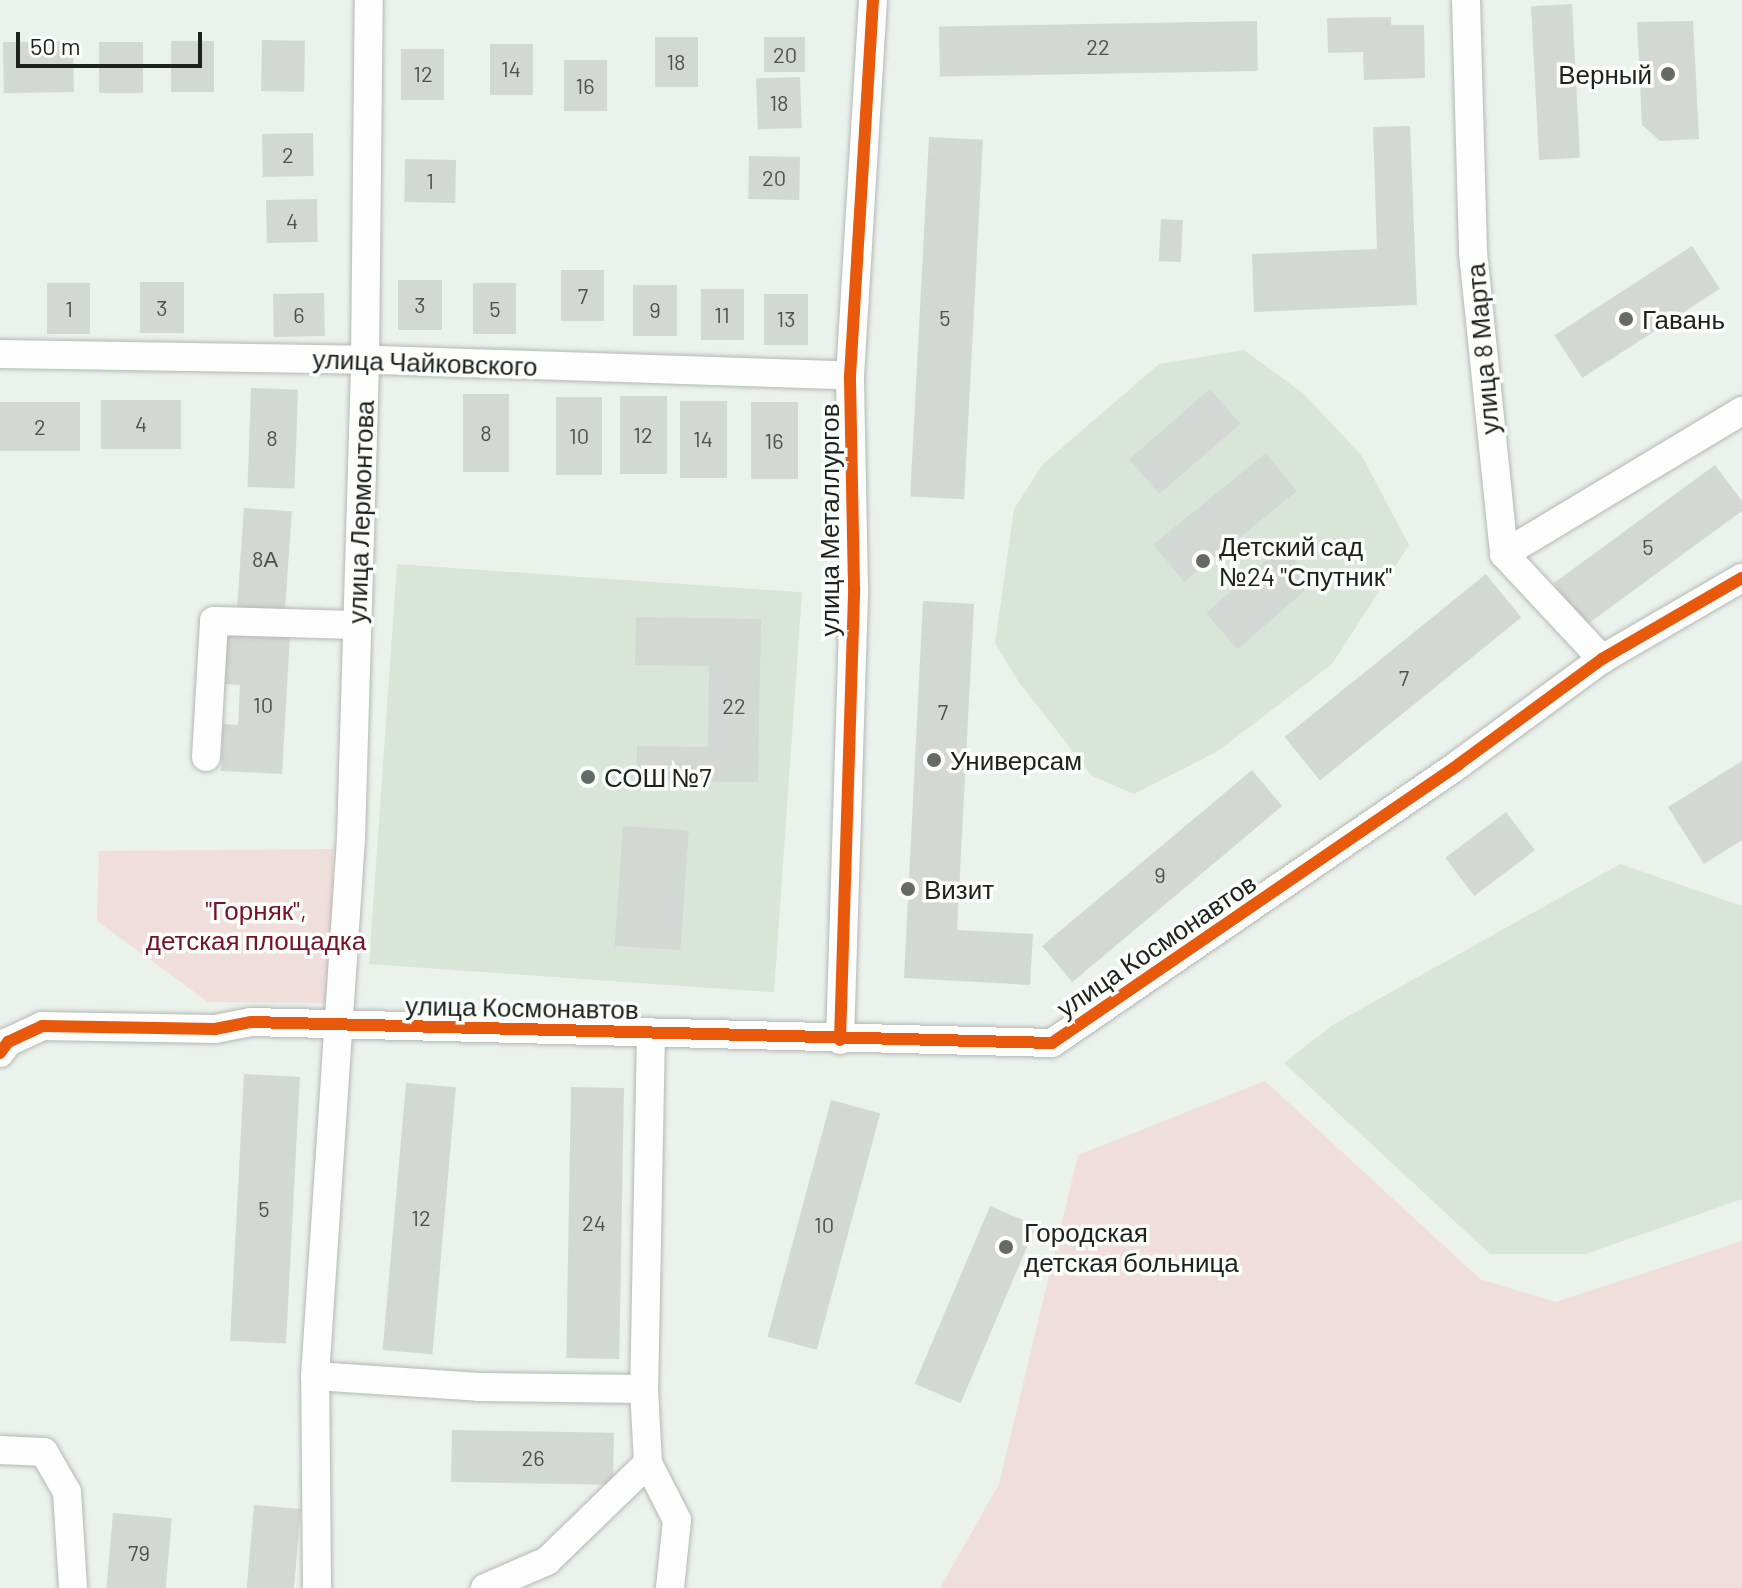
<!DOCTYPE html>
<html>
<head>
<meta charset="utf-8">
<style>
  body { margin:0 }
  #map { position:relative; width:1742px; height:1588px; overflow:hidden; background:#ebf1eb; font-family:Barlow,sans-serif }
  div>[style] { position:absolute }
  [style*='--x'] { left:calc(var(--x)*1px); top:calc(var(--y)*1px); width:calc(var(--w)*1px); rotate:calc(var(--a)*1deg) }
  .built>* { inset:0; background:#dae5d9; transform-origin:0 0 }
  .green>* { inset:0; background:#f0dedd }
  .building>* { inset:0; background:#d4d8d4; transform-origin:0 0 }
  .roads { filter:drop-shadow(0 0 2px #b4b8b4) drop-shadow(0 0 2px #b4b8b4) }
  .minor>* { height:28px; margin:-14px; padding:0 14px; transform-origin:14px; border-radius:14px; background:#fcfdfc }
  .cycleway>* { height:12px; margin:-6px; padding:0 6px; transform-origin:6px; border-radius:6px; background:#e8590c }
  .dots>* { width:22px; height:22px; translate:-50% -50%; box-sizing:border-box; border:4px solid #fafffa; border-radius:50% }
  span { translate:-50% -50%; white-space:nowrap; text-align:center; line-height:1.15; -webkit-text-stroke:7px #fafffa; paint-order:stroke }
  .number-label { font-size:22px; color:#4e524e }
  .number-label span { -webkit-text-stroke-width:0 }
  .poi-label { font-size:26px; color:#1e221e }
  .right { translate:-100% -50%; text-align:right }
  .left { translate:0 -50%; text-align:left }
  .street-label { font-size:26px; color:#1e221e }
  .park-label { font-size:26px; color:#7a102b }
  .scale { position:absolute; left:16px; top:32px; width:186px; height:36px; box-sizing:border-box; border:4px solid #1e221e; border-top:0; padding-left:10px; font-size:24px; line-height:28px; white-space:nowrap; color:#1e221e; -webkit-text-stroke:6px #fafffa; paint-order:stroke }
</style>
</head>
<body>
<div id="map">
  <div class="built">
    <i style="clip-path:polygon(1244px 350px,1304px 394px,1362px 456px,1409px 545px,1332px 664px,1218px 751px,1134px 794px,1092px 776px,1018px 681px,995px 643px,1014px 509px,1043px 464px,1159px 364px)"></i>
    <i style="left:397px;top:564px;width:406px;height:401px;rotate:4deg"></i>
    <i style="clip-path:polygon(1620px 864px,1742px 906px,1742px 1199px,1586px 1254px,1490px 1254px,1284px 1063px,1334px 1024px)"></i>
  </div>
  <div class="green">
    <i style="clip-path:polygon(333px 849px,332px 1003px,208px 1002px,97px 921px,99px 851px)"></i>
    <i style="clip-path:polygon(1265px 1081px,1480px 1279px,1556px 1302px,1742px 1241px,1742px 1588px,940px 1588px,999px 1484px,1078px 1155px)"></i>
  </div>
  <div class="building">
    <i style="left:1572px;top:4px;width:154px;height:41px;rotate:87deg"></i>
    <i style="clip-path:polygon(1391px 17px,1391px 25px,1424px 25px,1425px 78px,1364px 80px,1363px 52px,1328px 53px,1327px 18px)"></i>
    <i style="left:1257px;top:21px;width:50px;height:318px;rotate:89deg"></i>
    <i style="clip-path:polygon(1693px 21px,1699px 139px,1660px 141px,1642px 125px,1637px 22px)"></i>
    <i style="left:655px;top:37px;width:43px;height:50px"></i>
    <i style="left:805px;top:37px;width:35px;height:41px;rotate:90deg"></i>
    <i style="left:262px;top:40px;width:43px;height:51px;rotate:1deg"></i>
    <i style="left:73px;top:41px;width:51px;height:70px;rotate:89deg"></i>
    <i style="left:171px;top:41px;width:43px;height:51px"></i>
    <i style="left:99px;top:42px;width:44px;height:51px"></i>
    <i style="left:490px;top:44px;width:43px;height:51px"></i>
    <i style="left:401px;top:49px;width:43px;height:51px"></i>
    <i style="left:607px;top:60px;width:51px;height:43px;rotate:90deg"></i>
    <i style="left:800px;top:77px;width:51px;height:44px;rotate:88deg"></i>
    <i style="clip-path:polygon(1410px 126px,1417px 305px,1254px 312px,1252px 254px,1377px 249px,1373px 127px)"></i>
    <i style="left:313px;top:133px;width:43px;height:51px;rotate:89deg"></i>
    <i style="left:929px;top:137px;width:54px;height:360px;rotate:3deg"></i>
    <i style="left:749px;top:156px;width:51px;height:43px;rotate:1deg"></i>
    <i style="left:405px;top:159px;width:51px;height:43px;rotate:1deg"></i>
    <i style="left:317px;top:199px;width:43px;height:51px;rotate:89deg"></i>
    <i style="left:1161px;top:219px;width:22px;height:42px;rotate:3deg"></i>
    <i style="left:1692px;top:246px;width:51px;height:164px;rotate:57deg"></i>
    <i style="left:561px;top:270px;width:43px;height:51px"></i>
    <i style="left:398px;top:280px;width:44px;height:50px"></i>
    <i style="left:184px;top:282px;width:51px;height:44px;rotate:90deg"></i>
    <i style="left:47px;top:283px;width:43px;height:51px"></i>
    <i style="left:516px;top:283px;width:51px;height:43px;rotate:90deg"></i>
    <i style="left:633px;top:285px;width:44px;height:51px"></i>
    <i style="left:701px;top:289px;width:43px;height:51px"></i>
    <i style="left:324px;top:293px;width:43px;height:51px;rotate:89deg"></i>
    <i style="left:764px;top:294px;width:44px;height:51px"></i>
    <i style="left:251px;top:388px;width:47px;height:99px;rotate:2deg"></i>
    <i style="left:1210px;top:389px;width:46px;height:107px;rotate:49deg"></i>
    <i style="left:463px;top:394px;width:46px;height:78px"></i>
    <i style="left:620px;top:396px;width:47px;height:78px"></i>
    <i style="left:556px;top:397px;width:46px;height:78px"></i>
    <i style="left:101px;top:400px;width:80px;height:49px"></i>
    <i style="left:680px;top:401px;width:47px;height:77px"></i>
    <i style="left:0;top:402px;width:80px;height:49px"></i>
    <i style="left:751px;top:402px;width:47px;height:77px"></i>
    <i style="left:1266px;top:453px;width:49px;height:145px;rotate:51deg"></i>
    <i style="clip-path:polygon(1715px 465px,1742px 501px,1742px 511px,1585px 626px,1554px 583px)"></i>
    <i style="left:244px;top:508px;width:48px;height:99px;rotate:4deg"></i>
    <i style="left:1283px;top:546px;width:48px;height:102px;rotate:49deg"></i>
    <i style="left:1486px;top:574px;width:56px;height:259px;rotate:51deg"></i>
    <i style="clip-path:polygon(923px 601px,974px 604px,957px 930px,1033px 934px,1030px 985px,904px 978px)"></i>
    <i style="clip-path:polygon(636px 617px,761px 619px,758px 782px,637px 781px,637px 746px,708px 747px,709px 666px,635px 665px)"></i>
    <i style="clip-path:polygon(227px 633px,290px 636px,282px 774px,221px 771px,223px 724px,238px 725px,240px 685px,224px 684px)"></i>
    <i style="clip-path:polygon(1742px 761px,1742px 840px,1704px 864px,1668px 807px)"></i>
    <i style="left:1252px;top:770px;width:47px;height:274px;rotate:50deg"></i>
    <i style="left:1506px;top:812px;width:48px;height:76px;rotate:53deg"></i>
    <i style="left:623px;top:826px;width:66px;height:120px;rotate:4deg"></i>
    <i style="left:244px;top:1074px;width:56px;height:267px;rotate:3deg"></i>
    <i style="left:406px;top:1083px;width:50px;height:268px;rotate:5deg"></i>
    <i style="left:571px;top:1087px;width:53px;height:271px;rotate:1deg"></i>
    <i style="left:831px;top:1100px;width:51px;height:245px;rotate:15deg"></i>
    <i style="left:990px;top:1206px;width:50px;height:193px;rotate:23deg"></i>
    <i style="left:452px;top:1430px;width:162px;height:52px;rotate:1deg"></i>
    <i style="left:254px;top:1505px;width:47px;height:83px;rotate:5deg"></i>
    <i style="left:113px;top:1513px;width:59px;height:75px;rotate:5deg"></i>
  </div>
  <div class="roads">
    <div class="minor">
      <i style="--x:1466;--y:0;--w:253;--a:88.4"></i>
      <i style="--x:1473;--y:253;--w:303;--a:84.1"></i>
      <i style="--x:1504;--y:554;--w:144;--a:47"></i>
      <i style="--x:0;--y:354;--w:379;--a:0.9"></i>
      <i style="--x:379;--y:360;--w:471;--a:1.9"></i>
      <i style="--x:1504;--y:554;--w:278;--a:-31"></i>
      <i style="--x:206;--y:757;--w:136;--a:-86.6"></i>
      <i style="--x:214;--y:621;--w:143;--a:1.6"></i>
      <i style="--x:651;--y:1032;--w:357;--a:91.1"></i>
      <i style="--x:644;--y:1389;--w:74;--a:86.9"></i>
      <i style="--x:648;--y:1463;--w:64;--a:63"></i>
      <i style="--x:677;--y:1520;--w:68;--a:95.9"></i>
      <i style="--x:840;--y:1040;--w:452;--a:-88.2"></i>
      <i style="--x:854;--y:588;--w:212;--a:-91.1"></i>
      <i style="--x:850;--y:376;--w:377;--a:-86.5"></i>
      <i style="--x:0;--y:1053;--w:14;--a:-54"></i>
      <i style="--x:8;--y:1042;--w:38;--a:-25"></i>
      <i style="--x:42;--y:1026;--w:173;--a:1"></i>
      <i style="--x:215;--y:1029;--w:37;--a:-11"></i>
      <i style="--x:251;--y:1022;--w:801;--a:1.5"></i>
      <i style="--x:1052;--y:1043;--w:493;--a:-34.4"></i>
      <i style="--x:1459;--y:764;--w:177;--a:-36.3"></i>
      <i style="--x:1602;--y:659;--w:162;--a:-30.1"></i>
      <i style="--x:315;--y:1376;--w:164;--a:3.8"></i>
      <i style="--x:479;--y:1387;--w:165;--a:0.7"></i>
      <i style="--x:0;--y:1450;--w:44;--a:2.6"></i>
      <i style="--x:44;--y:1452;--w:46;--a:60.1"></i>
      <i style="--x:67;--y:1492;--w:96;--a:86.4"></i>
      <i style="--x:317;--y:1588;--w:212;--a:-90.5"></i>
      <i style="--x:315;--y:1376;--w:539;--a:-86.17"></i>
      <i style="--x:351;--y:838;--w:479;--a:-88.3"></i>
      <i style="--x:365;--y:359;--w:359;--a:-89.4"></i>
      <i style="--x:485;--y:1588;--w:68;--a:-23.5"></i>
      <i style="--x:547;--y:1561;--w:141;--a:-44.1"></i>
    </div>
  </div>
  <div class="cycleway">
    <i style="--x:840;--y:1040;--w:452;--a:-88.2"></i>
    <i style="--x:854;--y:588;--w:212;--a:-91.1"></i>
    <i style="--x:850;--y:376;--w:377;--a:-86.5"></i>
    <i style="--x:0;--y:1053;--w:14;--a:-54"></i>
    <i style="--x:8;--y:1042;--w:38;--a:-25"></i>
    <i style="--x:42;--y:1026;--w:173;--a:1"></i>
    <i style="--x:215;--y:1029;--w:37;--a:-11"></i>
    <i style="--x:251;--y:1022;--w:801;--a:1.5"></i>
    <i style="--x:1052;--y:1043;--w:493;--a:-34.4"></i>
    <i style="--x:1459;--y:764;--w:177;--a:-36.3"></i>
    <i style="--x:1602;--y:659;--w:162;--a:-30.1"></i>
  </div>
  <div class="dots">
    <i style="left:1668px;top:74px;background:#666a66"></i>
    <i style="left:1626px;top:319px;background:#666a66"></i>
    <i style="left:1203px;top:561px;background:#666a66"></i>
    <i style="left:934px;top:760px;background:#666a66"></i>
    <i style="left:588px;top:777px;background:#666a66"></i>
    <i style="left:908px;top:889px;background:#666a66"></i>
    <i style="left:1006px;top:1247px;background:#666a66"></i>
  </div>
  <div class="number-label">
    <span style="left:1098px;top:47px">22</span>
    <span style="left:785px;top:55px">20</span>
    <span style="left:676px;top:62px">18</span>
    <span style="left:511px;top:69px">14</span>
    <span style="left:423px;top:74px">12</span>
    <span style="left:585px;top:86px">16</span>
    <span style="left:779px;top:103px">18</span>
    <span style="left:288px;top:155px">2</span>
    <span style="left:774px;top:178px">20</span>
    <span style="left:430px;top:181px">1</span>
    <span style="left:292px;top:221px">4</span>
    <span style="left:583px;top:296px">7</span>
    <span style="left:420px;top:305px">3</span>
    <span style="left:162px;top:308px">3</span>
    <span style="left:69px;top:309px">1</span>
    <span style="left:495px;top:309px">5</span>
    <span style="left:655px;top:310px">9</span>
    <span style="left:299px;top:315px">6</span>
    <span style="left:722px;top:315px">11</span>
    <span style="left:945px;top:318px">5</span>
    <span style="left:786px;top:319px">13</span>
    <span style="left:141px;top:424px">4</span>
    <span style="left:40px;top:427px">2</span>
    <span style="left:486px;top:433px">8</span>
    <span style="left:643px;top:435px">12</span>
    <span style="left:579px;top:436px">10</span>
    <span style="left:272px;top:438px">8</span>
    <span style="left:703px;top:439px">14</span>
    <span style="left:774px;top:441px">16</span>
    <span style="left:1648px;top:547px">5</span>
    <span style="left:265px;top:559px">8А</span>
    <span style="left:1404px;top:678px">7</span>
    <span style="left:263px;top:705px">10</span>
    <span style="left:734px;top:706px">22</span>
    <span style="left:943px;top:712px">7</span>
    <span style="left:1160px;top:875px">9</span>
    <span style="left:264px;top:1209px">5</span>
    <span style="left:421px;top:1218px">12</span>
    <span style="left:594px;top:1223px">24</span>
    <span style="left:824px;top:1225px">10</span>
    <span style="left:533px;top:1458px">26</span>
    <span style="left:139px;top:1553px">79</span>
  </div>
  <div class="poi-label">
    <span class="right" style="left:1652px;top:74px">Верный</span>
    <span class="left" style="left:1642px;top:319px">Гавань</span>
    <span class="left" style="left:1219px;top:561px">Детский сад<br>№24 "Спутник"</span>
    <span class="left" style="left:950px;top:760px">Универсам</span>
    <span class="left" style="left:604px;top:777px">СОШ №7</span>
    <span class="left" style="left:924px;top:889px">Визит</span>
    <span class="left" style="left:1024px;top:1247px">Городская<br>детская больница</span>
  </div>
  <div class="street-label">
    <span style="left:1482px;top:349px;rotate:-95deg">улица 8 Марта</span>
    <span style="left:425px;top:362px;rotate:2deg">улица Чайковского</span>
    <span style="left:360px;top:512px;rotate:-88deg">улица Лермонтова</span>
    <span style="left:829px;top:520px;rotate:-90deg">улица Металлургов</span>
    <span style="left:1156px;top:945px;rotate:-34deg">улица Космонавтов</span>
    <span style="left:522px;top:1007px;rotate:1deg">улица Космонавтов</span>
  </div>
  <div class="park-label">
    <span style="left:256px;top:925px">"Горняк",<br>детская площадка</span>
  </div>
  <div class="scale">50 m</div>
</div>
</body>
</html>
